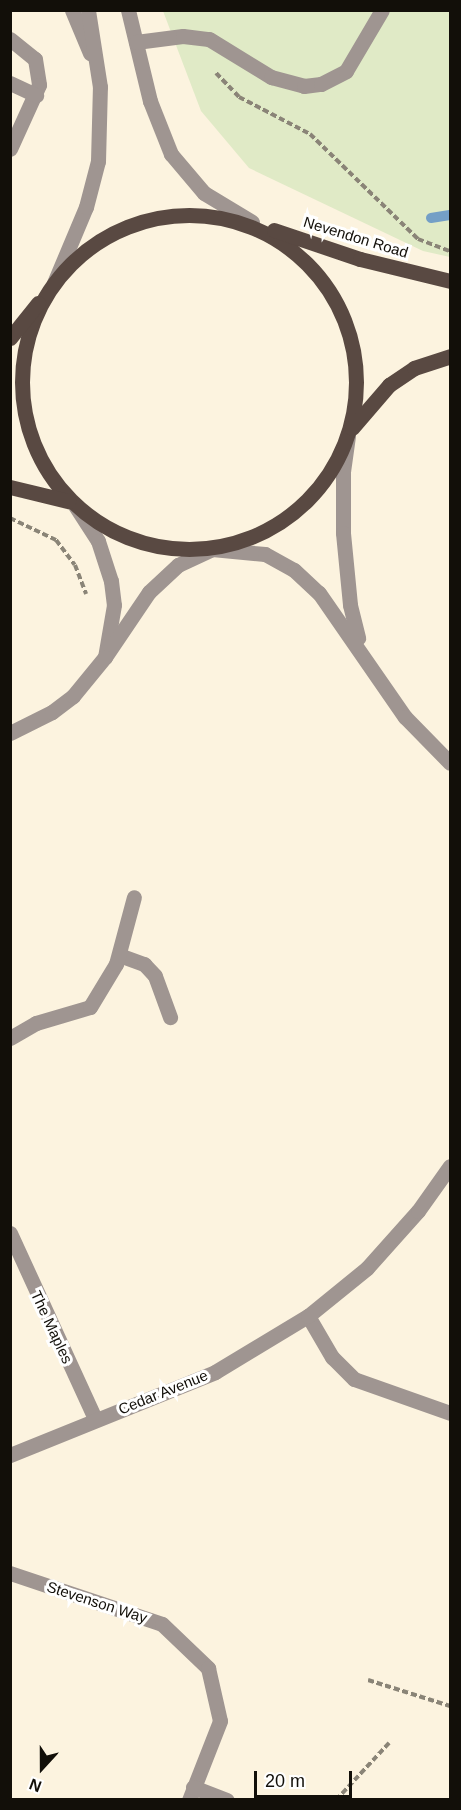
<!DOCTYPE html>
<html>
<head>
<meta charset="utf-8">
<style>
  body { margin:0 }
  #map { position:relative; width:461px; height:1810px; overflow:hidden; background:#fcf3df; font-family:Helvetica,sans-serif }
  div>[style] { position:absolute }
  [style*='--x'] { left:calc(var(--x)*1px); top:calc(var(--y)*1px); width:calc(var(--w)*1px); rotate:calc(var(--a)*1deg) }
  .green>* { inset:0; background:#e0eac6 }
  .stream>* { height:10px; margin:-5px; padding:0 5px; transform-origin:5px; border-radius:5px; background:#749fc6 }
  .path>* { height:4px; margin-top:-2px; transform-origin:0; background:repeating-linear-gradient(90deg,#8a8477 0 6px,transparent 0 9px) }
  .minor>* { height:15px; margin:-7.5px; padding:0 7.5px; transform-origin:7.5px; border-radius:7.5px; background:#9f9591 }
  .major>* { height:15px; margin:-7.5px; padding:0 7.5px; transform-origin:7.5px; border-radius:7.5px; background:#594942 }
  .major>.ring { margin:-7.5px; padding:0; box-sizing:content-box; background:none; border:15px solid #594942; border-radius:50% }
  span { translate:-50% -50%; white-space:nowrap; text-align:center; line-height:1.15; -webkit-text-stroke:6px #fff; paint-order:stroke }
  .street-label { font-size:15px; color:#120f09 }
  .frame { position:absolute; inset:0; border:12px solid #120f09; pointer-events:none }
  .north { position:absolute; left:12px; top:1738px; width:60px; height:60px; -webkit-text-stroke:4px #fff; paint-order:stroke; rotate:201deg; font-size:16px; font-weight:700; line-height:24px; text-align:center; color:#120f09 }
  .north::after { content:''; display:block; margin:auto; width:21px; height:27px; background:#120f09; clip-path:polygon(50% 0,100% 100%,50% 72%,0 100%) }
  .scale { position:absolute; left:254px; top:1771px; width:98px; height:27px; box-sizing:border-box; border:3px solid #120f09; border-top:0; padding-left:8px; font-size:18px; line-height:21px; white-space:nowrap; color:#120f09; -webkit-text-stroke:4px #fff; paint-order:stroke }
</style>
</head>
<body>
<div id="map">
  <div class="green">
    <i style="clip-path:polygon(163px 11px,450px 11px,450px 257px,423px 251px,249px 168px,201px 111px)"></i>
  </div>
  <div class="stream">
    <i style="--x:431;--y:218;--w:19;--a:-9"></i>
  </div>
  <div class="path">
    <i style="--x:216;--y:73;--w:33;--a:46"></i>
    <i style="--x:239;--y:97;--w:80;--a:27.5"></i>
    <i style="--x:310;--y:134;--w:151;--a:44.2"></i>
    <i style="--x:418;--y:239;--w:34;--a:21"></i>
    <i style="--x:10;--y:518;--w:51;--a:25.6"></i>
    <i style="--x:56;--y:540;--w:31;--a:53"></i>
    <i style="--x:75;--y:565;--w:31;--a:69"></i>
    <i style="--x:368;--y:1680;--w:86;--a:17.6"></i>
    <i style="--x:336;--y:1800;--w:78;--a:-47.1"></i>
  </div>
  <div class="minor">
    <i style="--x:72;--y:10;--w:47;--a:67.3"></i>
    <i style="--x:128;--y:10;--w:94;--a:76.4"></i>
    <i style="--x:150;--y:101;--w:57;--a:68.4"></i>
    <i style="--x:171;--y:154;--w:51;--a:49.8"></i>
    <i style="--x:204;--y:193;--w:56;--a:31.1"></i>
    <i style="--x:10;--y:39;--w:32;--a:39"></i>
    <i style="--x:35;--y:59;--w:26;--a:81"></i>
    <i style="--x:39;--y:85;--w:70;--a:114.4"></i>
    <i style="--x:136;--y:42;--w:47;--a:-7.3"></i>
    <i style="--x:183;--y:36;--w:26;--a:7"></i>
    <i style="--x:209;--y:39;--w:73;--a:31.5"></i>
    <i style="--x:271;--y:77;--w:34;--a:15"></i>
    <i style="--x:304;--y:86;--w:17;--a:-7"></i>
    <i style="--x:321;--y:84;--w:28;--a:-27"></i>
    <i style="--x:346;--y:71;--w:71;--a:-59.5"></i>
    <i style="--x:10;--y:83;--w:29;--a:25"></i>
    <i style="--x:54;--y:283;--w:82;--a:-67.2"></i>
    <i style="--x:86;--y:207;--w:48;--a:-75.4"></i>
    <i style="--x:98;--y:161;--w:74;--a:-88.5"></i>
    <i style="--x:100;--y:87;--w:78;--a:-98.9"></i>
    <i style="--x:348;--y:436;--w:35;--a:98"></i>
    <i style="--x:343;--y:471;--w:62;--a:90"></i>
    <i style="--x:343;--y:533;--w:72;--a:84.4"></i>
    <i style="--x:350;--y:605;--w:34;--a:76"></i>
    <i style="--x:74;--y:504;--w:44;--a:57"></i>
    <i style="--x:98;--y:541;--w:42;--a:72"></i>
    <i style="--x:111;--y:581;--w:24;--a:83"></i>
    <i style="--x:114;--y:605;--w:53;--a:99.8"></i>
    <i style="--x:105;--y:657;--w:78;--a:-55.9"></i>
    <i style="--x:149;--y:592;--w:40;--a:-43"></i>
    <i style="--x:178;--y:565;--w:38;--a:-25"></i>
    <i style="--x:212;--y:549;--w:53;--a:5.4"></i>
    <i style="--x:265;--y:554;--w:33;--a:29"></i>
    <i style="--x:294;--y:570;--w:34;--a:43"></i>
    <i style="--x:319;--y:593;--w:151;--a:55.3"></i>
    <i style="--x:405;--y:717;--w:64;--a:45.6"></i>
    <i style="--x:10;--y:733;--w:47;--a:-26.6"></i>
    <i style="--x:52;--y:712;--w:26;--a:-37"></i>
    <i style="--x:73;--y:696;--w:50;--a:-50.6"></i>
    <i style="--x:119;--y:955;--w:27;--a:20"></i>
    <i style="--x:144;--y:964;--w:16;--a:47"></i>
    <i style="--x:155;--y:976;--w:44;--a:69.9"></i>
    <i style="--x:10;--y:1038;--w:30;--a:-30"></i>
    <i style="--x:36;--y:1023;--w:56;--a:-16.5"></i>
    <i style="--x:90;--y:1007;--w:50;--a:-58.8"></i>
    <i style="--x:116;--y:964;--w:69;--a:-75"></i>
    <i style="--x:10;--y:1233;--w:205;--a:65.4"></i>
    <i style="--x:308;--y:1316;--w:48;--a:59.7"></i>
    <i style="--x:332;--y:1357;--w:31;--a:45"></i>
    <i style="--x:354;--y:1379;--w:102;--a:19.5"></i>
    <i style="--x:10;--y:1455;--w:221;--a:-22"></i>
    <i style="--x:215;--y:1372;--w:109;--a:-31.1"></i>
    <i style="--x:308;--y:1316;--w:76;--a:-39.1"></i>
    <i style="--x:367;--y:1268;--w:76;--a:-48.2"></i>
    <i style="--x:418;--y:1211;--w:55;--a:-54.6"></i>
    <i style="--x:10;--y:1573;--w:160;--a:18.5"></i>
    <i style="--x:162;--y:1624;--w:64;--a:43.7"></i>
    <i style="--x:208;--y:1668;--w:54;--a:77.2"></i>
    <i style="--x:220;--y:1721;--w:85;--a:111.4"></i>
    <i style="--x:193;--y:1787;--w:36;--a:21"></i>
  </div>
  <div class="major">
    <i class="ring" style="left:22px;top:215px;width:319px;height:319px"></i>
    <i style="--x:274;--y:230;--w:91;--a:18.6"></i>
    <i style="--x:360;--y:259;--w:93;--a:13.7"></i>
    <i style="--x:10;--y:338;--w:45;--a:-51.3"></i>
    <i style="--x:352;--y:428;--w:57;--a:-49.3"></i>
    <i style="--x:389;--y:385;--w:30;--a:-34"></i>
    <i style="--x:414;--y:368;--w:38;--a:-18"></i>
    <i style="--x:10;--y:487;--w:60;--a:13.6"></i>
  </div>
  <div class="street-label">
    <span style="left:356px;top:237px;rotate:17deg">Nevendon Road</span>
    <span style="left:52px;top:1327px;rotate:65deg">The Maples</span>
    <span style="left:163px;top:1392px;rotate:-22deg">Cedar Avenue</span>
    <span style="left:97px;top:1602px;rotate:18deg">Stevenson Way</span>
  </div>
  <div class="frame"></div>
  <div class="north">N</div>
  <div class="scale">20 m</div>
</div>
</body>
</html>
